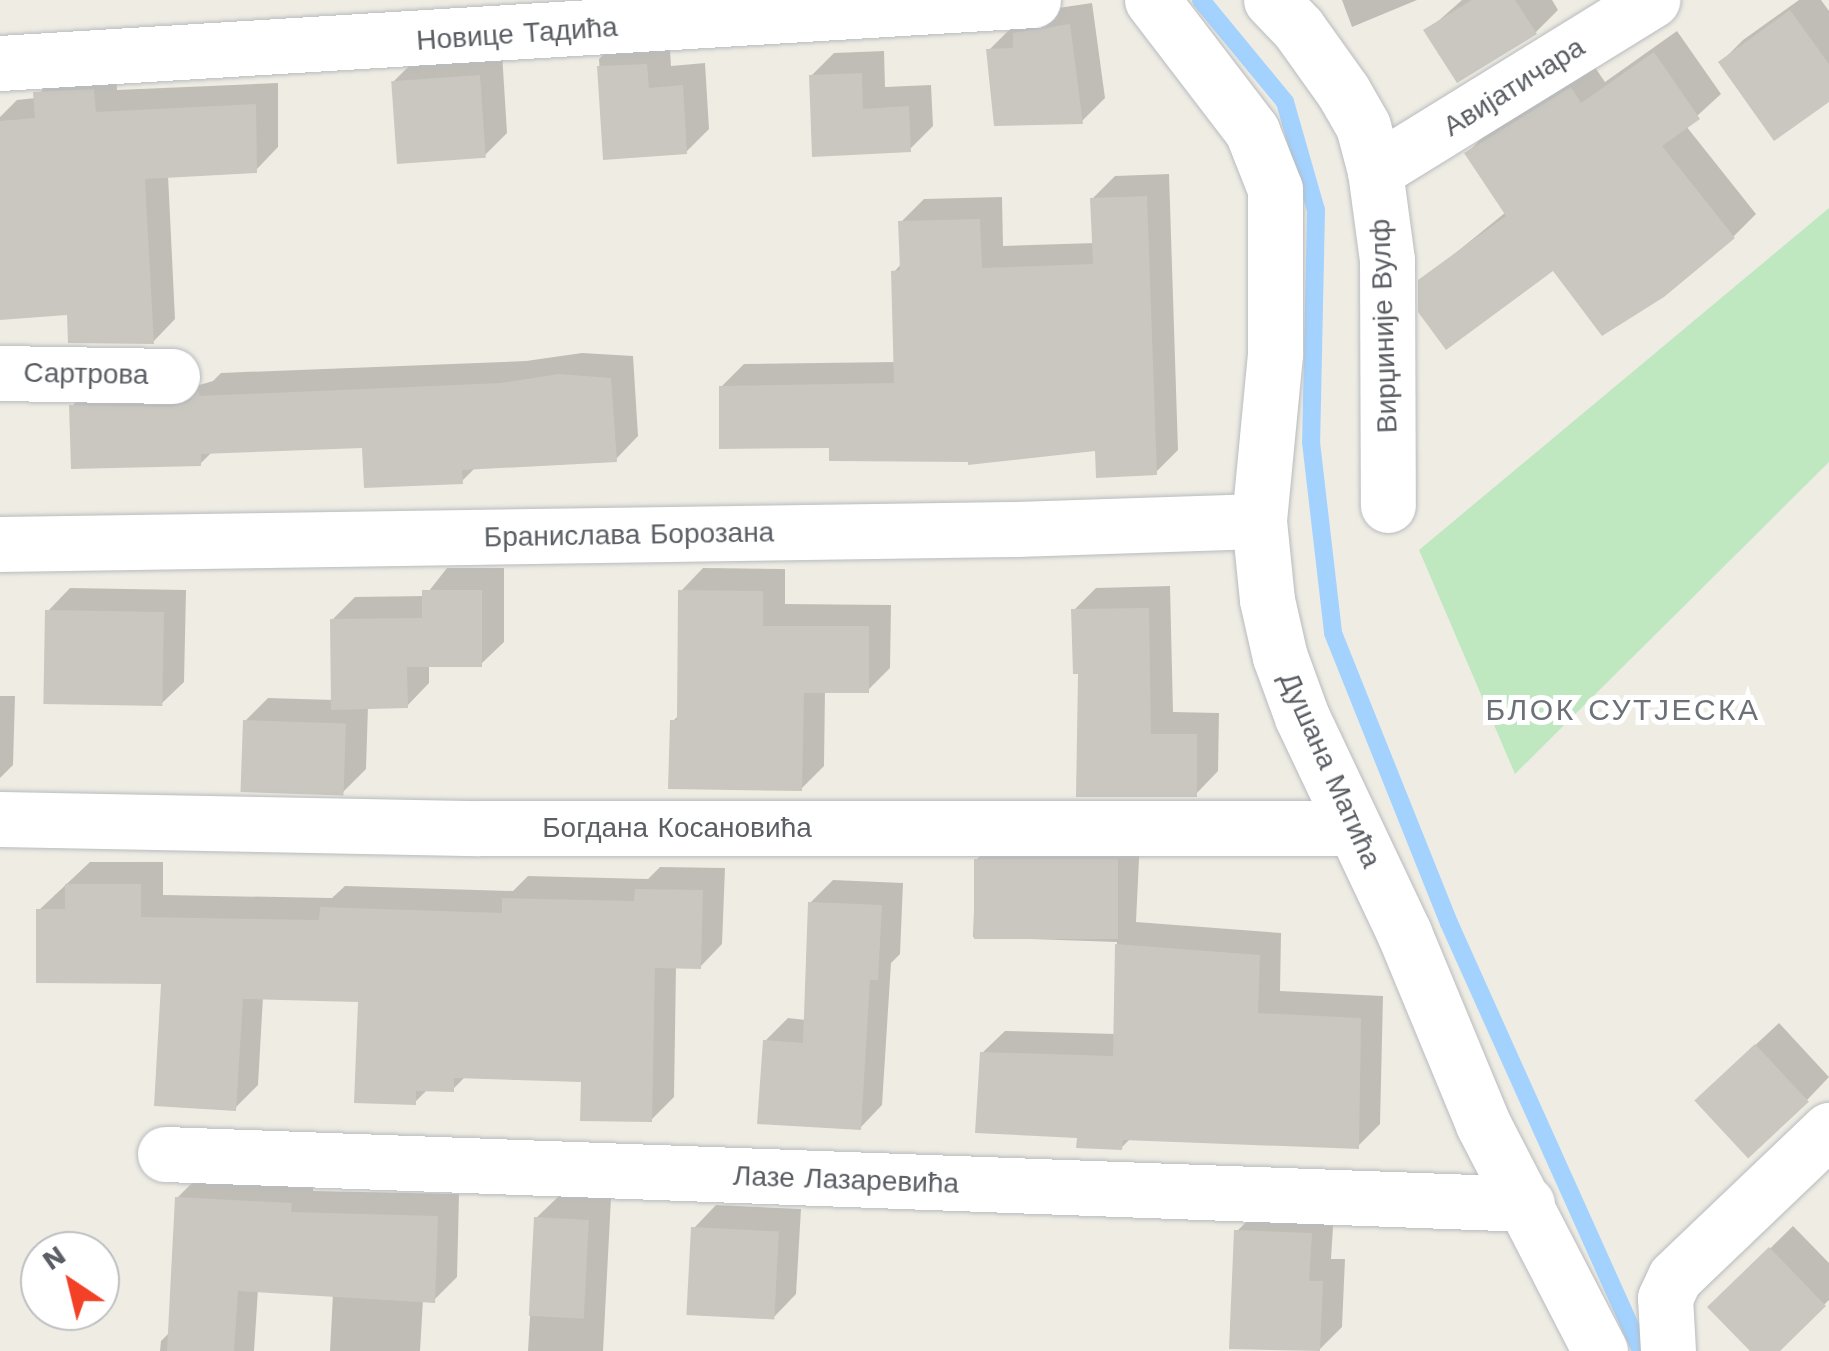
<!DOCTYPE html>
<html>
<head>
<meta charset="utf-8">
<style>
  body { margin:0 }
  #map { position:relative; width:1829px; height:1351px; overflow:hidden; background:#efede3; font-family:"Work Sans",sans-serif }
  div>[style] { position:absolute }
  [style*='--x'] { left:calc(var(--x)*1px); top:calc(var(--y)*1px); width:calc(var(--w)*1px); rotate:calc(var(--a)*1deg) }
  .green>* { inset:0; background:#bfe8c1 }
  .shadow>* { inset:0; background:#0003 }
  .stream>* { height:18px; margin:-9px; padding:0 9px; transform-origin:9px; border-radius:9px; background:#a3d2ff }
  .building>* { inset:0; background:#cac7c0; transform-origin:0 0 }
  .roads { filter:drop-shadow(0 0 2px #b8bbc0) drop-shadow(0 0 2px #b8bbc0) }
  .street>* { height:55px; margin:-27.5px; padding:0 27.5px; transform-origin:27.5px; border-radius:27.5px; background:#fff }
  span { translate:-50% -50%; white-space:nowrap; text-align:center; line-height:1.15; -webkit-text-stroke:10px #fff; paint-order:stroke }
  .street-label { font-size:28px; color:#5b5f65 }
  .neighbourhood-label { font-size:30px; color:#6c7177; letter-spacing:2.5px }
  .north { position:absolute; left:20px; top:1231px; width:100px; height:100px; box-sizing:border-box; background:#fff; border:2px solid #bdbfc1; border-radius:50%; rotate:325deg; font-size:28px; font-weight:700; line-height:40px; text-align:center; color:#5b5f65 }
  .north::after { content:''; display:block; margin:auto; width:35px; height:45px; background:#f24127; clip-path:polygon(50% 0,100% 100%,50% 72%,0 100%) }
</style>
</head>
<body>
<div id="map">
  <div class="green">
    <i style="clip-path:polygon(1829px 208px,1829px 462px,1515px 774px,1419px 550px)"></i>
  </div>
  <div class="shadow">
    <i style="clip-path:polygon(1342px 0,1417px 0,1352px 27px)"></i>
    <i style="clip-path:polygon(1462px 0,1552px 0,1558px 10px,1536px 32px,1427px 31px)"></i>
    <i style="clip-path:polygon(1799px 0,1821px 0,1829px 11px,1829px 99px,1721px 62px,1743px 40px)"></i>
    <i style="clip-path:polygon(1092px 3px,1105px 98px,1082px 121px,989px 50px,1012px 27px,1038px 11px)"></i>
    <i style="clip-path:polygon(1677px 31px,1721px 94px,1686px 126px,1756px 214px,1733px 237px,1554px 268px,1421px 281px,1506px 212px,1467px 153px,1489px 131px,1594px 66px,1605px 82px)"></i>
    <i style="clip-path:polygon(669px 33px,671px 66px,705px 63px,709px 129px,686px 152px,605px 157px,599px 59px,622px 36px)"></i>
    <i style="clip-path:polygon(884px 51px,885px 87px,931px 85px,933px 126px,910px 149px,811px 76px,834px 53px)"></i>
    <i style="clip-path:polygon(502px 53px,507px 133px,484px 156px,393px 82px,416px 59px)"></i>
    <i style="clip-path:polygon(116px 67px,117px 90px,278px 83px,278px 147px,256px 170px,168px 175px,175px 319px,153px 342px,69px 313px,0 157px,0 117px,17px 100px,36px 98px,58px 70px)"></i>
    <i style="clip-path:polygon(1169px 174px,1178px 450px,1155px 473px,1097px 448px,971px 459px,832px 446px,721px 387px,744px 364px,896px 362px,894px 272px,902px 263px,901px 222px,924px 199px,1002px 197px,1003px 246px,1095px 243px,1092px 199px,1115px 176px)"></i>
    <i style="clip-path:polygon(582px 353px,633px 356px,638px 436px,616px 459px,477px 466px,461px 482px,365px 446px,213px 451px,200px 464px,72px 406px,95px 384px,196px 386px,213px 381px,221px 373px,526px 361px)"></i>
    <i style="clip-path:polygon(447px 568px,504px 568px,504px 642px,481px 664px,429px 664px,429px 683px,407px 706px,368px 707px,366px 769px,343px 792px,245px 721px,268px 698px,334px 700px,332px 620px,355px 597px,425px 596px)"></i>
    <i style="clip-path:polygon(703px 568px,785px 569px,785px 604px,891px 605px,890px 668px,868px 690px,825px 690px,824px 766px,801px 789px,673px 721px,680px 714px,681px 591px)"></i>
    <i style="clip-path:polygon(1170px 586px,1173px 712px,1219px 713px,1218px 771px,1196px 794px,1081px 672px,1074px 610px,1096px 588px)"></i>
    <i style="clip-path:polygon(70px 588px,186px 590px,184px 682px,161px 704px,48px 611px)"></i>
    <i style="clip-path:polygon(0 696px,15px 696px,13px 765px,0 778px)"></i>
    <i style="clip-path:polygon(999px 838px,1140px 838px,1136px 922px,1281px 933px,1280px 991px,1383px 996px,1380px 1124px,1358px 1146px,1131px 1138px,1121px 1148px,1079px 1136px,982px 1053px,1005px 1031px,1116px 1034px,1117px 942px,973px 937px,976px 860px)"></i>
    <i style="clip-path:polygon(90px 862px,163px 862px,163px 895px,332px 898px,345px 886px,513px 891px,528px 876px,648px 879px,660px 867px,725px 868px,722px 944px,700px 967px,676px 966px,674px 1097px,651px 1120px,584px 1080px,466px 1076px,453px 1089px,428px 1089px,415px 1102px,360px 999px,263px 997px,258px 1085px,235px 1108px,163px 981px,39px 910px)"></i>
    <i style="clip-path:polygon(833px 880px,903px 883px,900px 954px,891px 963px,882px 1105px,860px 1128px,765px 1041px,788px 1018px,806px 1020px,810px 903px)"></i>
    <i style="clip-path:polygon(1779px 1023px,1829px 1077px,1807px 1100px,1720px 1078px)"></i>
    <i style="clip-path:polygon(200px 1175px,313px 1181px,313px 1191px,459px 1194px,457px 1277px,434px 1300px,423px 1300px,420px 1351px,330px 1351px,333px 1293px,258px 1289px,254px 1351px,160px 1351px,161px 1341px,171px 1331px,177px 1198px)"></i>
    <i style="clip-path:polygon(559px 1196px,611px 1198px,603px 1351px,528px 1351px,536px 1218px)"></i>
    <i style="clip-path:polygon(716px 1205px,801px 1209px,796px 1294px,774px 1317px,694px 1228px)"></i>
    <i style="clip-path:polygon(1260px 1209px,1334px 1211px,1331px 1259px,1345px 1259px,1342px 1327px,1319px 1350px,1237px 1231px)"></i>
    <i style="clip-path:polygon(1793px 1226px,1829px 1263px,1829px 1300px,1776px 1351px,1754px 1351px,1711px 1307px)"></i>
  </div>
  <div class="stream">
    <i style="--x:1201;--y:0;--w:132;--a:50.5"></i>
    <i style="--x:1285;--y:102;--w:112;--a:74"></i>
    <i style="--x:1316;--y:210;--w:232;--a:91.2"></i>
    <i style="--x:1311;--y:442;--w:192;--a:83.4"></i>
    <i style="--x:1333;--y:633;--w:312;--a:68.2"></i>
    <i style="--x:1449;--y:923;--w:469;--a:65.8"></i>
  </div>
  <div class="building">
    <i style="clip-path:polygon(1472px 0,1515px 0,1537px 34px,1457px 83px,1423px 30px)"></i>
    <i style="clip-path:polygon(1790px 10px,1829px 64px,1829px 102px,1774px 141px,1718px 62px)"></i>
    <i style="clip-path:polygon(1070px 24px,1083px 124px,994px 126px,986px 49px,1013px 48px,1013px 33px)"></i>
    <i style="clip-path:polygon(1654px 52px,1700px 119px,1662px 146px,1735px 238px,1664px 297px,1602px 336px,1553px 271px,1446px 350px,1418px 312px,1418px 280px,1506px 216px,1464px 153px,1571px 87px,1581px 103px)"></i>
    <i style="clip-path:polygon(647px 64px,649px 88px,683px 85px,687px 154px,603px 160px,597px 66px)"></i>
    <i style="clip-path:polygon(862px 73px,863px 109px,909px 106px,911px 152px,812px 157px,809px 75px)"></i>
    <i style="left:480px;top:75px;width:83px;height:89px;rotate:86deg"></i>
    <i style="clip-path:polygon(94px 89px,96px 112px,256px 104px,257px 173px,145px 179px,154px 344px,68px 343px,67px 315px,0 320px,0 121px,35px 118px,33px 92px)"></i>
    <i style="clip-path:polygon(1147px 196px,1157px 475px,1096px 478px,1095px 451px,968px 465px,968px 462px,829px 461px,829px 448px,719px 449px,719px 386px,894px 383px,891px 271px,900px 270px,898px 221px,980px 219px,982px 268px,1093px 264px,1090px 198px)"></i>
    <i style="clip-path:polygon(559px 374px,611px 378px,617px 462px,462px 470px,463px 484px,364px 488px,362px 448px,201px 454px,201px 466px,71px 469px,69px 405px,171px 407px,188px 403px,199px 391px,199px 396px,501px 383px)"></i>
    <i style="clip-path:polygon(422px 590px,482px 590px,482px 667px,407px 667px,408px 708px,331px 710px,330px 619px,422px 618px)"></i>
    <i style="clip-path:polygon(678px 590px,763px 591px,763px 626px,869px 626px,869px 693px,804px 693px,802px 791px,668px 789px,670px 720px,677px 720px)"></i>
    <i style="clip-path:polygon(1149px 608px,1151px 734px,1197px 734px,1197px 797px,1076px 797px,1078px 674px,1073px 674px,1071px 609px)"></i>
    <i style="left:45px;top:610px;width:119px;height:94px;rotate:1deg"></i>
    <i style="left:243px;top:720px;width:103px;height:72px;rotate:2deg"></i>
    <i style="left:974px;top:859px;width:144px;height:80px"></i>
    <i style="clip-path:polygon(65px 884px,141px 884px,141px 917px,319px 920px,320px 907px,502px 913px,502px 898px,634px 901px,635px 889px,703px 890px,701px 969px,655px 968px,652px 1122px,580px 1121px,581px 1082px,454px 1078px,454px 1092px,416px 1091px,416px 1105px,354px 1103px,358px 1002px,243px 999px,236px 1111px,154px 1106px,161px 984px,36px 983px,36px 909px,65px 909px)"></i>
    <i style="clip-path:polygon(808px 902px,882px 905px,878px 980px,870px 980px,861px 1130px,757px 1124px,763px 1040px,803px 1043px)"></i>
    <i style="clip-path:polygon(1115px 944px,1260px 955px,1258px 1013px,1361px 1018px,1359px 1149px,1123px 1140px,1122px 1150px,1076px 1148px,1077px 1138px,975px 1133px,980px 1052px,1113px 1056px)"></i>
    <i style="left:1755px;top:1044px;width:79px;height:83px;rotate:47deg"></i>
    <i style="clip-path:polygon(175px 1197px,292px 1203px,291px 1212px,438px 1216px,435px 1303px,238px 1291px,234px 1351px,167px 1351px)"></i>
    <i style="left:534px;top:1217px;width:55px;height:99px;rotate:3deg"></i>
    <i style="left:691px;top:1227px;width:88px;height:88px;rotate:3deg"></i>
    <i style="clip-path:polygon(1234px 1230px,1312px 1233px,1309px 1281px,1323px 1281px,1320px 1351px,1229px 1349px)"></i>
    <i style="clip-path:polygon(1769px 1247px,1826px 1306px,1780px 1351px,1750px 1351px,1707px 1307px)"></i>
  </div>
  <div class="roads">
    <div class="street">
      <i style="--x:1152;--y:0;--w:165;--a:52.6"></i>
      <i style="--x:1252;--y:131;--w:62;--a:68.4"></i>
      <i style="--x:1275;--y:189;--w:165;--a:90"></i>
      <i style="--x:1275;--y:354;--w:168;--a:95.5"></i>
      <i style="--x:1259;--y:521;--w:79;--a:84.2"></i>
      <i style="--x:1267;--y:600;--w:58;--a:77.2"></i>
      <i style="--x:1280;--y:657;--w:64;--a:69.9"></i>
      <i style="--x:1302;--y:717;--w:239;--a:64.7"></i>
      <i style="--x:1404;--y:933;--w:207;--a:67.5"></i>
      <i style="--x:1483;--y:1124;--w:255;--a:62.7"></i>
      <i style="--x:1271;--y:0;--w:39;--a:46"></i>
      <i style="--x:1298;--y:28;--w:77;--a:54.5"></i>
      <i style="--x:1343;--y:91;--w:40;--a:60.3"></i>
      <i style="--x:1363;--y:126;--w:47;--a:75.1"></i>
      <i style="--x:1375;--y:171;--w:90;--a:82.3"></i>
      <i style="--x:1387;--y:260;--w:245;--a:89.8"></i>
      <i style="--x:0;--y:63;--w:1035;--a:-3.49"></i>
      <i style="--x:1375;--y:171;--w:326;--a:-31.7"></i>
      <i style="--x:0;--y:373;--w:172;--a:1"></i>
      <i style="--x:0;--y:544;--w:1016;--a:-0.85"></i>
      <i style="--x:1016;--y:529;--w:243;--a:-1.9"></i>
      <i style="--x:0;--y:819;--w:479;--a:1.1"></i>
      <i style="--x:479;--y:828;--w:874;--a:0"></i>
      <i style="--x:165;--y:1154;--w:1363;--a:2.1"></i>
      <i style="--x:1668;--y:1351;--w:53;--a:-93.2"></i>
      <i style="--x:1665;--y:1298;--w:23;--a:-65"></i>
      <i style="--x:1675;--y:1277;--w:213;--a:-43.7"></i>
    </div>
  </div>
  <div class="street-label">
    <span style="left:517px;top:34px;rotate:-4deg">Новице Тадића</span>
    <span style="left:1514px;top:87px;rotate:-32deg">Авијатичара</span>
    <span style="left:1384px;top:326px;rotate:-92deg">Вирџиније Вулф</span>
    <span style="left:86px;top:374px;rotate:1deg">Сартрова</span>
    <span style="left:629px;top:535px;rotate:-1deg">Бранислава Борозана</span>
    <span style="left:1330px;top:770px;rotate:66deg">Душана Матића</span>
    <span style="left:677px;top:828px">Богдана Косановића</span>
    <span style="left:846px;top:1180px;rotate:2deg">Лазе Лазаревића</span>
  </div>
  <div class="neighbourhood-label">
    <span style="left:1623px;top:710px">БЛОК СУТЈЕСКА</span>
  </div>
  <div class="north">N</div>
</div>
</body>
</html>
